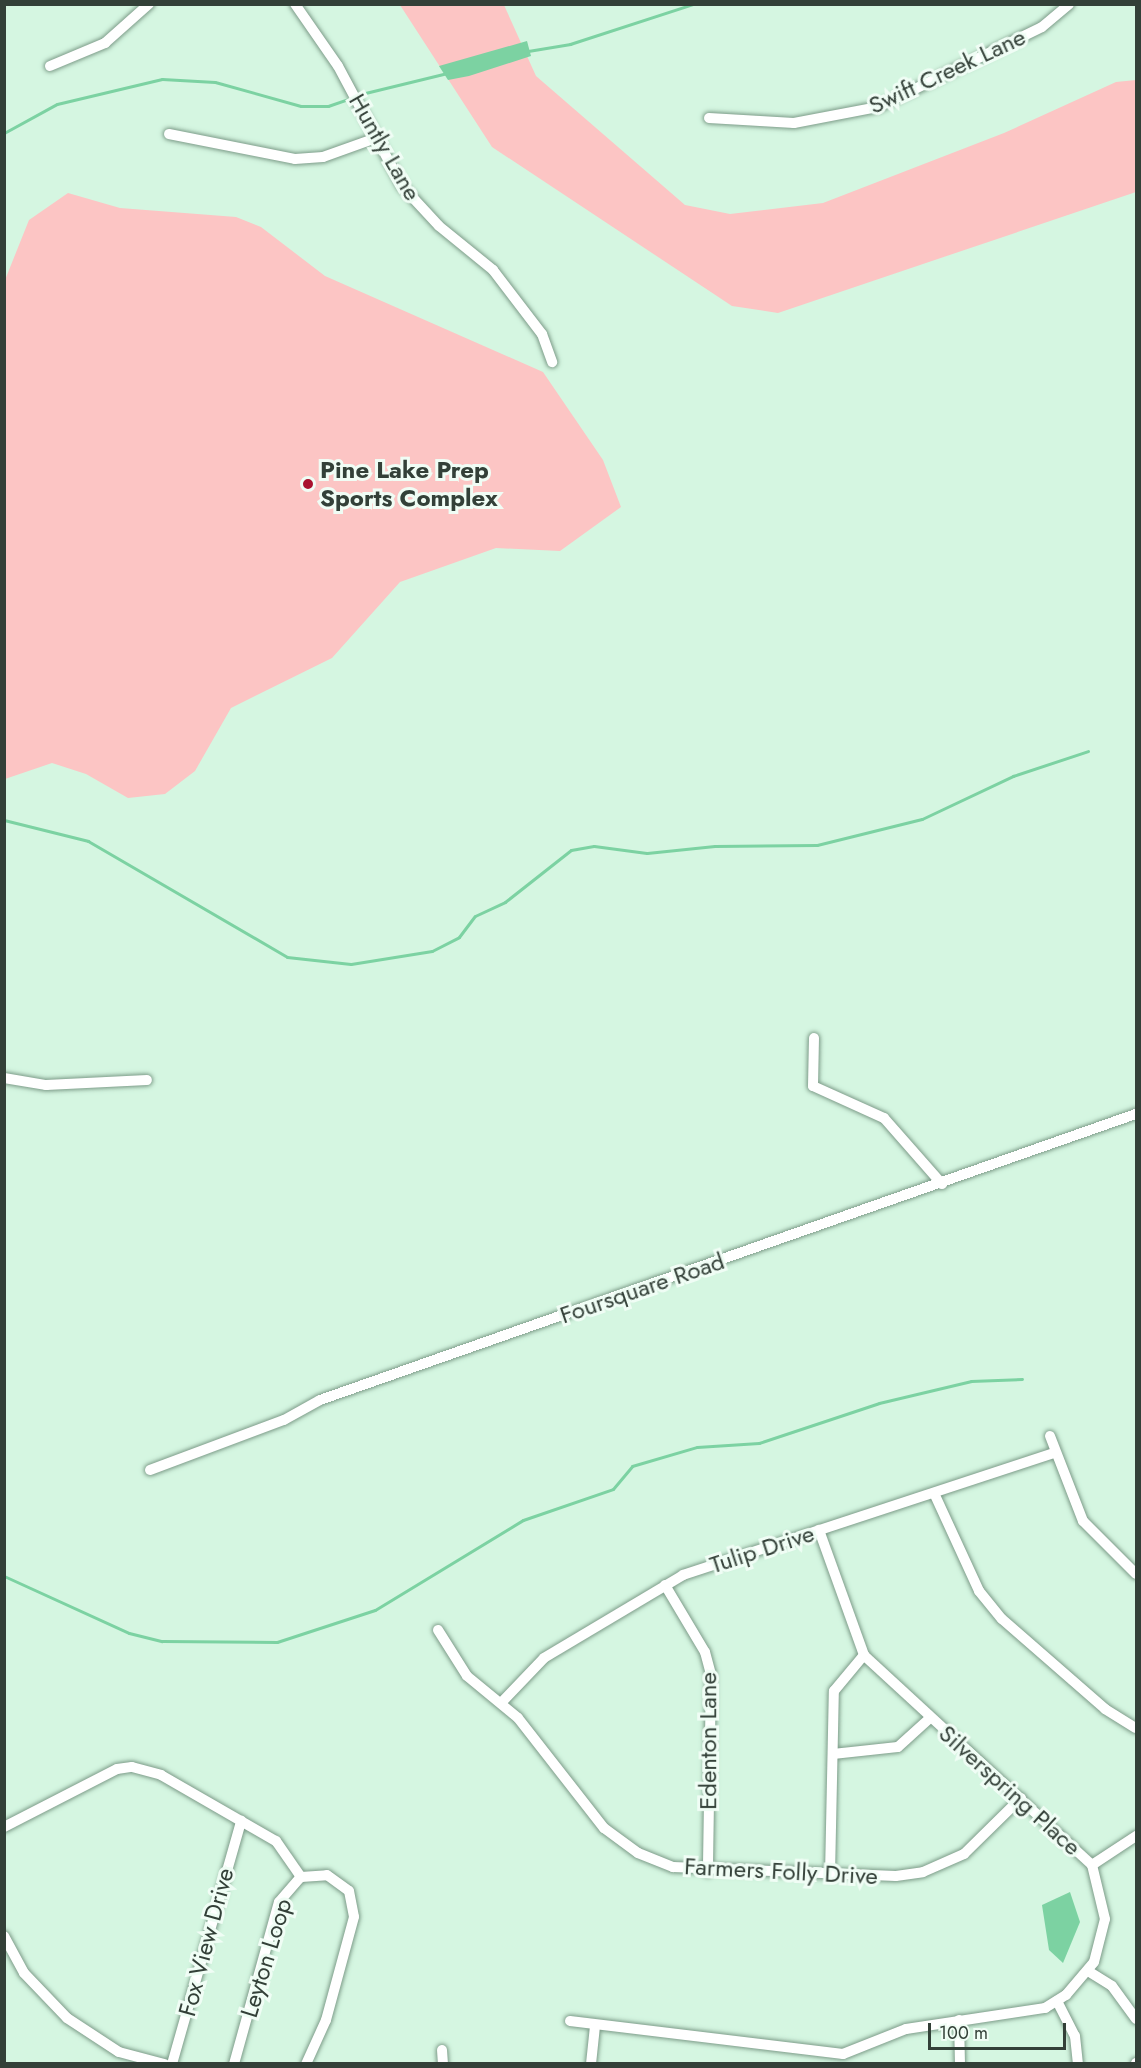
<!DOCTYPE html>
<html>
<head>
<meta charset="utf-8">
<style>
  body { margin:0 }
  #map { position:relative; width:1141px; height:2068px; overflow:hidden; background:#d5f6e1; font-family:Jost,sans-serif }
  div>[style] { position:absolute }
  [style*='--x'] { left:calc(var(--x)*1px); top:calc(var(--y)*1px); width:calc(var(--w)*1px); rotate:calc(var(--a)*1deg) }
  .green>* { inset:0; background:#fcc5c4 }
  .water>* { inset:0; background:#7cd2a2 }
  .stream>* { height:3px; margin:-1.5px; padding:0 1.5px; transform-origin:1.5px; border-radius:1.5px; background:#7cd2a2 }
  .roads { filter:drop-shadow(0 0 2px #7d9c89) drop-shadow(0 0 2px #7d9c89) }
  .minor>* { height:10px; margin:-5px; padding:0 5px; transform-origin:5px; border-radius:5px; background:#fff }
  .dots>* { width:16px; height:16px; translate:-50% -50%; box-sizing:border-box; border:3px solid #f0fdf5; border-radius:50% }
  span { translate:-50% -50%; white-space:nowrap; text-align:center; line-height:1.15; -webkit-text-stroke:6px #f0fdf5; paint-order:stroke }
  .street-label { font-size:24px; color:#334038 }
  .poi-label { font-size:24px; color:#334038; font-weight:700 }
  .left { translate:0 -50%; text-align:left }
  .frame { position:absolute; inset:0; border:6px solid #334038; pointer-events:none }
  .scale { position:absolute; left:928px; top:2023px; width:138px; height:27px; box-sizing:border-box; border:3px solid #334038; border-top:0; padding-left:8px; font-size:18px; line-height:21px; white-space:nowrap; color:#334038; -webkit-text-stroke:4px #f0fdf5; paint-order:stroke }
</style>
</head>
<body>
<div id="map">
  <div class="green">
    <i style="clip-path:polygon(400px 5px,504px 5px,536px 76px,685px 205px,730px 214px,823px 203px,1004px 133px,1116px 82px,1136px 80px,1136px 192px,778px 313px,732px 306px,492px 147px)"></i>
    <i style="clip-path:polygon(68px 193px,120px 208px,236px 217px,261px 227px,325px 276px,543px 372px,603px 460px,621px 507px,560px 551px,496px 548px,400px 582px,332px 658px,231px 708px,195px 771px,165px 794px,128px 798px,86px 774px,52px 763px,5px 779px,5px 280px,29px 220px)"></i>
  </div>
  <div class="water">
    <i style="clip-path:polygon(527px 41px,531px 56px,469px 76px,448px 80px,439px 66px)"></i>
    <i style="clip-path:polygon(1070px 1892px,1080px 1922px,1063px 1963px,1049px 1950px,1042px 1905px)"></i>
  </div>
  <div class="stream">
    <i style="--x:528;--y:51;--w:43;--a:-9.5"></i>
    <i style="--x:570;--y:44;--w:129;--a:-18"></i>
    <i style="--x:357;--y:95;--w:93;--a:-13.7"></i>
    <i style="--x:4;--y:133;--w:60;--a:-28.7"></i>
    <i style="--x:57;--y:104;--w:108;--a:-13.4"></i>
    <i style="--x:162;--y:79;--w:53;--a:3.2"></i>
    <i style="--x:215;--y:82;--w:89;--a:15.6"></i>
    <i style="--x:301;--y:106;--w:27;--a:0"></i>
    <i style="--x:328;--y:106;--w:24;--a:-19"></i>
    <i style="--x:4;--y:820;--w:87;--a:14"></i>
    <i style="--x:88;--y:841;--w:230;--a:30.2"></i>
    <i style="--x:287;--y:957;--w:64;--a:6.2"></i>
    <i style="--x:351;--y:964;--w:82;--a:-9.1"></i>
    <i style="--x:432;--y:951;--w:30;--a:-27"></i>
    <i style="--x:459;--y:937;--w:26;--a:-53"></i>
    <i style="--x:475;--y:916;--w:33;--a:-25"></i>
    <i style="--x:505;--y:902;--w:84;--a:-38.2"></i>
    <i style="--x:571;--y:850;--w:23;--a:-10"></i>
    <i style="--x:594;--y:846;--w:53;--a:7.5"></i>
    <i style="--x:647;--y:853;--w:68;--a:-5.9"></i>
    <i style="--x:715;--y:846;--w:102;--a:-0.6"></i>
    <i style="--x:817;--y:845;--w:108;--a:-13.9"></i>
    <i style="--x:922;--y:819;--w:101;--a:-25.3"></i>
    <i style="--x:1013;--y:776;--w:79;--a:-18.4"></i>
    <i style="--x:4;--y:1576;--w:137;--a:24.5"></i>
    <i style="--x:129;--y:1633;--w:34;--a:14"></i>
    <i style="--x:162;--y:1641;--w:115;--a:0.5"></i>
    <i style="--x:277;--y:1642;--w:103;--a:-18.1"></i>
    <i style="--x:375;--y:1610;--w:173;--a:-31.3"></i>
    <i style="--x:523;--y:1520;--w:95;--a:-19"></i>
    <i style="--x:613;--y:1489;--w:30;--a:-50"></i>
    <i style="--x:632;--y:1466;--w:68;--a:-16.3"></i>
    <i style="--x:697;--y:1447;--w:62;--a:-3.7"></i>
    <i style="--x:759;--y:1443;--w:126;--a:-18.4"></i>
    <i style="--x:879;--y:1403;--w:95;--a:-13.4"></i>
    <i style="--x:971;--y:1381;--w:51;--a:-2.2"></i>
  </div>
  <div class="roads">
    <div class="minor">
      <i style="--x:295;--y:4;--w:75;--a:55.3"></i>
      <i style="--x:338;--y:66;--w:136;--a:61.9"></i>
      <i style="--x:402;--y:186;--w:54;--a:47.2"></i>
      <i style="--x:439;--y:226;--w:70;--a:39.2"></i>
      <i style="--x:493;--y:270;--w:81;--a:52.6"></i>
      <i style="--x:542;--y:334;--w:30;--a:70"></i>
      <i style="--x:50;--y:66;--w:60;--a:-22.7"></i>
      <i style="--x:105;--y:43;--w:59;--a:-41.6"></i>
      <i style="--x:709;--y:118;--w:85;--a:3.4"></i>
      <i style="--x:794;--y:123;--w:86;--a:-10.8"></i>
      <i style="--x:878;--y:107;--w:182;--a:-26"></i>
      <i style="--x:1042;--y:27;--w:35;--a:-40"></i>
      <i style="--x:169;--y:134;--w:128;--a:11.2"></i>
      <i style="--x:295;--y:159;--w:28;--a:-4"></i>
      <i style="--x:323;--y:157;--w:56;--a:-19.7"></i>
      <i style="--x:814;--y:1038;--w:48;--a:91.2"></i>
      <i style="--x:813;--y:1086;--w:78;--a:24.3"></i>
      <i style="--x:884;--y:1118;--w:88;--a:48.7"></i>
      <i style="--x:4;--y:1078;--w:43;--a:9.5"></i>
      <i style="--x:46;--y:1085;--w:101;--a:-2.8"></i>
      <i style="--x:1050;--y:1436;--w:91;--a:68.8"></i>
      <i style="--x:1083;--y:1521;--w:75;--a:45"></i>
      <i style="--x:150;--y:1470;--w:143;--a:-20.5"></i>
      <i style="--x:284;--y:1420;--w:41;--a:-29.1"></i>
      <i style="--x:320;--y:1400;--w:865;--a:-19.32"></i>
      <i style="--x:934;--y:1493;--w:108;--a:65.3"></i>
      <i style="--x:979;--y:1591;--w:36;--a:51"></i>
      <i style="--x:1002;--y:1619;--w:137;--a:41.1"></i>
      <i style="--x:1105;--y:1709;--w:36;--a:32"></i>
      <i style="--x:665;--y:1585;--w:78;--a:59.2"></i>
      <i style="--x:705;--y:1652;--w:23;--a:75"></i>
      <i style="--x:711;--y:1674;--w:198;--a:90.9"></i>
      <i style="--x:438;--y:1630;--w:54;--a:57.8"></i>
      <i style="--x:467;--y:1676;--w:66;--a:39.5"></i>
      <i style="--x:518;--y:1718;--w:140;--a:52"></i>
      <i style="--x:604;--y:1828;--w:42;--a:36.3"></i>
      <i style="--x:638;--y:1853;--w:38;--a:22"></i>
      <i style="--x:673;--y:1867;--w:223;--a:2.3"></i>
      <i style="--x:896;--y:1876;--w:27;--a:-8"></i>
      <i style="--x:923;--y:1872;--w:45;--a:-23.7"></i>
      <i style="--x:964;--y:1854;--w:80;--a:-44.5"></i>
      <i style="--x:501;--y:1703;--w:62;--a:-46.3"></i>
      <i style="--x:544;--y:1658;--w:162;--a:-30.8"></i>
      <i style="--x:683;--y:1575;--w:391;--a:-18.2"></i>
      <i style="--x:833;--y:1754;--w:65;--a:-6.1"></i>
      <i style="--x:898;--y:1747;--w:43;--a:-42.2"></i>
      <i style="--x:4;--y:1827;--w:127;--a:-27.2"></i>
      <i style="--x:117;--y:1769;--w:15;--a:-8"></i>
      <i style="--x:132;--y:1767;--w:30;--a:15"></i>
      <i style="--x:161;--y:1775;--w:133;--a:29.9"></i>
      <i style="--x:276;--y:1841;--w:44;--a:55.2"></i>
      <i style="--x:1092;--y:1865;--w:53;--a:-33.4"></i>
      <i style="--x:830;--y:1875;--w:184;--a:-88.8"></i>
      <i style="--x:834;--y:1691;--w:47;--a:-50.2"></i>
      <i style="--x:4;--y:1936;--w:42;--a:61.6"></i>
      <i style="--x:24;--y:1973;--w:62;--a:46.3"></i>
      <i style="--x:67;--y:2018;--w:62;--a:33.2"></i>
      <i style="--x:119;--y:2052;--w:47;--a:14.9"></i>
      <i style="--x:1088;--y:1971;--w:28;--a:32"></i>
      <i style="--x:1112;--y:1986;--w:41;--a:54"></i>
      <i style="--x:1057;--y:2001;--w:39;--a:63"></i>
      <i style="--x:1075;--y:2036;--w:28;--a:84"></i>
      <i style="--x:959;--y:2020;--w:44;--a:88.7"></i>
      <i style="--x:570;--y:2021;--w:275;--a:6.9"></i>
      <i style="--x:843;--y:2054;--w:68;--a:-21.6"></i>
      <i style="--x:906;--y:2029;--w:141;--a:-8.6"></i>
      <i style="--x:1045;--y:2008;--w:25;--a:-32"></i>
      <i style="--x:1066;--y:1995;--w:43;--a:-49.7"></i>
      <i style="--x:1094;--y:1962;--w:44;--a:-75.7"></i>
      <i style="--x:1105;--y:1919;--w:56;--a:-103.5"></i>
      <i style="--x:1092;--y:1865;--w:310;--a:-137.4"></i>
      <i style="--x:864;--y:1655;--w:133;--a:-109.8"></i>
      <i style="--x:442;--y:2050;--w:14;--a:86"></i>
      <i style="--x:172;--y:2064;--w:253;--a:-74.1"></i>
      <i style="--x:234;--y:2064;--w:168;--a:-74.5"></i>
      <i style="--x:279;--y:1902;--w:33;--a:-49"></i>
      <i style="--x:301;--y:1877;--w:26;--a:-4"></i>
      <i style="--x:327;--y:1875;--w:27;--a:36"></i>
      <i style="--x:349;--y:1891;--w:26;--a:79"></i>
      <i style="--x:354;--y:1917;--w:107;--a:105.2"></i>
      <i style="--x:326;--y:2020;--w:48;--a:114.4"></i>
      <i style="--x:591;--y:2064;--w:37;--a:-84"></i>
      <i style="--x:1136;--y:2064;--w:1;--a:-90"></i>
    </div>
  </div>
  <div class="dots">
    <i style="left:308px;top:484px;background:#a9122e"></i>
  </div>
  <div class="street-label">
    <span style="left:947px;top:71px;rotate:-25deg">Swift Creek Lane</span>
    <span style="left:385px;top:147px;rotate:60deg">Huntly Lane</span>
    <span style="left:642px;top:1288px;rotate:-19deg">Foursquare Road</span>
    <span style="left:762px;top:1549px;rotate:-18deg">Tulip Drive</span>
    <span style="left:708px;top:1741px;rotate:-90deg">Edenton Lane</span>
    <span style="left:1010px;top:1790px;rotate:42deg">Silverspring Place</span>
    <span style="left:781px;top:1871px;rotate:3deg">Farmers Folly Drive</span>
    <span style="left:206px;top:1942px;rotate:-75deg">Fox View Drive</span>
    <span style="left:266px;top:1958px;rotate:-73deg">Leyton Loop</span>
  </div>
  <div class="poi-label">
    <span class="left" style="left:320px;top:484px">Pine Lake Prep<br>Sports Complex</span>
  </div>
  <div class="frame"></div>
  <div class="scale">100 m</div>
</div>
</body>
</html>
